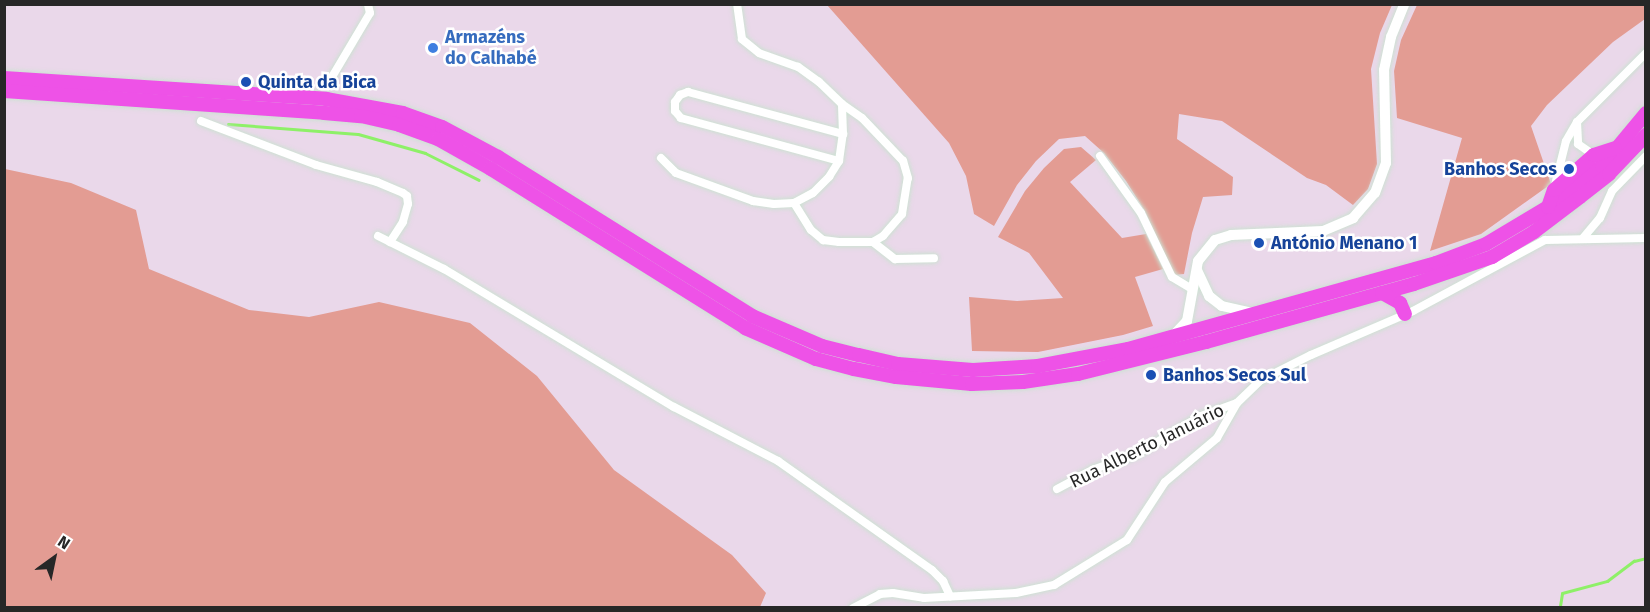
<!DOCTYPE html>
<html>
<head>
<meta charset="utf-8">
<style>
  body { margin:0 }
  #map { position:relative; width:1650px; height:612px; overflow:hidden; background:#ead8ea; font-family:"Fira Sans",sans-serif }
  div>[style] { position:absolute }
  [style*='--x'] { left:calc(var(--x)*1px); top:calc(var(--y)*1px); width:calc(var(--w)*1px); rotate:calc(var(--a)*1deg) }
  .green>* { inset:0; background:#e39c93 }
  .stream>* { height:3px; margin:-1.5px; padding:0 1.5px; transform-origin:1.5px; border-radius:1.5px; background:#8ef068 }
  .roads { filter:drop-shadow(0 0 2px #cee1d3) drop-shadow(0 0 2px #cee1d3) }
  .minor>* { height:8px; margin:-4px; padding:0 4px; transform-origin:4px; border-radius:4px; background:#fff }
  .tertiary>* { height:10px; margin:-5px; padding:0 5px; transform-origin:5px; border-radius:5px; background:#fff }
  .trunk>* { height:14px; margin:-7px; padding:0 7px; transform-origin:7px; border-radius:7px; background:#ee52e7 }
  .dots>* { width:16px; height:16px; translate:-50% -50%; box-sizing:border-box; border:3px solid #fff; border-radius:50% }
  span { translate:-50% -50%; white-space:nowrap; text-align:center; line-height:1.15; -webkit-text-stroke:5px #fff; paint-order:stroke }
  .shop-label { font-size:18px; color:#366cbe; font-weight:700 }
  .left { translate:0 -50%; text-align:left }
  .transit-label { font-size:18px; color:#164399; font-weight:700 }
  .right { translate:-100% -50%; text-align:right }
  .street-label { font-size:18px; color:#272727 }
  .frame { position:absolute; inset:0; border:6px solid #272727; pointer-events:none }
  .north { position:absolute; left:24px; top:528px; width:60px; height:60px; -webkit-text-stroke:4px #fff; paint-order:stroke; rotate:33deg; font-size:16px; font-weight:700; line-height:24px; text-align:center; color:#272727 }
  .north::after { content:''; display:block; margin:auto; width:21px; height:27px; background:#272727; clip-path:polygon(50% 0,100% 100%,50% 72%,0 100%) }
</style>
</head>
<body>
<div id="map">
  <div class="green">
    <i style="clip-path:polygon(827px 5px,1392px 5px,1380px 33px,1371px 69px,1377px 164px,1368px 189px,1353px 205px,1326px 185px,1307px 178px,1222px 121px,1179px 114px,1177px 139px,1233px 177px,1232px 195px,1203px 197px,1192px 233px,1184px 274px,1174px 275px,1145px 211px,1126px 181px,1104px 153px,1085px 136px,1059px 139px,1036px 161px,1017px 185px,994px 226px,974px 214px,966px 176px,949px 143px)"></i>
    <i style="clip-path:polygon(1417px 5px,1645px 5px,1645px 19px,1613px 42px,1547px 105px,1531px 126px,1551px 184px,1481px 234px,1430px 251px,1462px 138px,1397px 118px,1394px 71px,1401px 40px)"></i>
    <i style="clip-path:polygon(1081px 147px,1096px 160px,1070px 182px,1122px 238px,1146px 234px,1163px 269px,1135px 277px,1153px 326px,1123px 335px,1038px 352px,972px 351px,969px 297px,1017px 301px,1063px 298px,1029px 253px,998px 237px,1025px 191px,1044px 168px,1064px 149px)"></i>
    <i style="clip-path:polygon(5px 169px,71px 183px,136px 210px,149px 269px,249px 310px,309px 317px,379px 302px,470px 323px,537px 376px,614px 470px,732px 555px,766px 593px,760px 607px,5px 607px)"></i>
  </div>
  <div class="stream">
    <i style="--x:228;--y:124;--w:130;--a:4.4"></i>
    <i style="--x:358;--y:134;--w:70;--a:15.8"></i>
    <i style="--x:425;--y:153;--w:60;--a:26.6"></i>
    <i style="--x:1560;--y:606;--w:13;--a:-81"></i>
    <i style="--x:1562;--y:593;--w:47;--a:-14.9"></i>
    <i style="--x:1607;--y:581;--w:34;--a:-37"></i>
    <i style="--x:1634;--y:561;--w:12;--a:-14"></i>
  </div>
  <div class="roads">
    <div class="minor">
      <i style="--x:329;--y:82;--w:80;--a:-59.3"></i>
      <i style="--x:370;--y:13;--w:9;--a:-103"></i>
      <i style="--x:201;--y:121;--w:123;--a:20.9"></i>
      <i style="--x:316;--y:165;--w:63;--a:15.6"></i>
      <i style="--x:377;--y:182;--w:28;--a:23"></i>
      <i style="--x:403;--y:193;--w:5;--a:37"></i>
      <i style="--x:407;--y:196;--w:8;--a:83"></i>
      <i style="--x:408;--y:204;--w:19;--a:106"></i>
      <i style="--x:403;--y:222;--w:24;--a:123"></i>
      <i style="--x:1577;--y:122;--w:22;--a:87"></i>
      <i style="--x:1578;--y:144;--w:19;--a:35"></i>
      <i style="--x:1100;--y:156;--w:70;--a:54.3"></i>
      <i style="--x:1141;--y:213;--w:71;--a:64.2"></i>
      <i style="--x:1172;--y:277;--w:23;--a:31"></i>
      <i style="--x:661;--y:158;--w:21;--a:45"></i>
      <i style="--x:676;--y:173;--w:82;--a:20"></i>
      <i style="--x:753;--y:201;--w:21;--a:8"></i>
      <i style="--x:774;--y:204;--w:20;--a:-3"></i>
      <i style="--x:794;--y:203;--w:21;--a:-28"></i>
      <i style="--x:813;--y:193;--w:23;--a:-45"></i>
      <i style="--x:829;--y:177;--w:19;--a:-58"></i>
      <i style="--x:839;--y:161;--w:27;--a:-82"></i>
      <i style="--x:843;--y:134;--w:30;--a:-92"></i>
      <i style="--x:842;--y:104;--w:32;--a:-136"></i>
      <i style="--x:819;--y:82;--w:26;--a:-144"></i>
      <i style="--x:798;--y:67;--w:41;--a:-160.3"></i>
      <i style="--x:759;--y:53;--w:22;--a:-141"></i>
      <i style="--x:742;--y:39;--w:35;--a:-98"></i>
      <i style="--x:839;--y:161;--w:164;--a:-164.8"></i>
      <i style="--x:681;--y:118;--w:9;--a:-131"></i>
      <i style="--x:675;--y:111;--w:9;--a:-90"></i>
      <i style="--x:675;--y:102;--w:9;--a:-54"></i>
      <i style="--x:680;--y:95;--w:9;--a:-21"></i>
      <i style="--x:688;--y:92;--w:161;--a:15.2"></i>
      <i style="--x:1554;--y:189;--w:49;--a:-76"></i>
      <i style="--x:1566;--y:141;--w:22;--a:-60"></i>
      <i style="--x:1577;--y:122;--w:98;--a:-45"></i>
      <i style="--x:794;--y:203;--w:32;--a:58"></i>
      <i style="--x:811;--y:230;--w:16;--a:40"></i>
      <i style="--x:823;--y:240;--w:16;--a:7"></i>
      <i style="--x:839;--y:242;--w:34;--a:0"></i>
      <i style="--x:873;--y:242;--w:12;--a:-31"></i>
      <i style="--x:883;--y:236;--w:29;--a:-49"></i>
      <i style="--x:902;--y:214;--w:36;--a:-81"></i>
      <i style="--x:908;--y:178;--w:18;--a:-106"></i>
      <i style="--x:903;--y:161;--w:59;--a:-133.6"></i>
      <i style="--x:862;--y:118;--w:24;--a:-145"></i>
      <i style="--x:378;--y:236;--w:74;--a:26.6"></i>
      <i style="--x:444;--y:269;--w:268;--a:31"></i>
      <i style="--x:674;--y:407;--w:117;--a:27.4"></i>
      <i style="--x:778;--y:461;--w:189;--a:35.3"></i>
      <i style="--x:932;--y:570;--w:16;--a:45"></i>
      <i style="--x:943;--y:581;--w:17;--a:65"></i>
      <i style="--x:1583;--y:238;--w:26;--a:-50"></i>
      <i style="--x:1600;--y:218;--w:30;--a:-66"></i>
      <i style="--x:1612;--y:191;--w:49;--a:-45.8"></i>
      <i style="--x:873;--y:242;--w:28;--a:38"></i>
      <i style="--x:895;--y:259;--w:39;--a:-1"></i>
      <i style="--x:1057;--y:489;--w:40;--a:-28"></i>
      <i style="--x:1092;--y:470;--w:48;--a:-19.6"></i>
      <i style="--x:1137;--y:454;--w:74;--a:-30.7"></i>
      <i style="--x:1201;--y:416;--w:38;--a:-20"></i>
      <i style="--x:853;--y:608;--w:30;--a:-27"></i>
      <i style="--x:880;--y:594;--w:13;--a:-4"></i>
      <i style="--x:893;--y:593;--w:31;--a:9"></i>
      <i style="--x:924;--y:598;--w:92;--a:-3.1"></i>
      <i style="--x:1016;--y:593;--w:39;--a:-12"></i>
      <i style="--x:1054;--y:585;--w:86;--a:-31.7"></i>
      <i style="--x:1127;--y:540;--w:69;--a:-56.8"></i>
      <i style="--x:1165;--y:482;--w:68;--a:-40.2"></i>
      <i style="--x:1217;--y:438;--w:40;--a:-60.3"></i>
      <i style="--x:1237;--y:403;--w:33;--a:-44"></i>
      <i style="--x:1261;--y:380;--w:56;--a:-26.6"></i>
      <i style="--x:1311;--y:355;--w:111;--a:-23.3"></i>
      <i style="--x:1413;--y:311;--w:150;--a:-28.3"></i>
      <i style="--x:1545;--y:240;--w:101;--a:-1.1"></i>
    </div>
    <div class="tertiary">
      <i style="--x:1197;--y:270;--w:29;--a:65"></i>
      <i style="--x:1209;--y:296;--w:16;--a:38"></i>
      <i style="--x:1222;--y:306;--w:32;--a:13"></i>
      <i style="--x:1172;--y:337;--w:22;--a:-47"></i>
      <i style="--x:1187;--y:321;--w:61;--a:-79.6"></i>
      <i style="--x:1198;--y:261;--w:27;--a:-51"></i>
      <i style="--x:1215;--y:240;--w:17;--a:-17"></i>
      <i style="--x:1231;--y:235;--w:92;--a:-2.5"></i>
      <i style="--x:1323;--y:231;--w:33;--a:-23"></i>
      <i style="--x:1353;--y:218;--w:33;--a:-49"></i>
      <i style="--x:1375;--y:193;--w:32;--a:-70"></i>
      <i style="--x:1386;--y:163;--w:93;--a:-91.2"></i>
      <i style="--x:1384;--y:70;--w:34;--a:-78"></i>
      <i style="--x:1391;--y:37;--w:35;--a:-68"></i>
    </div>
    <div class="trunk">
      <i style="--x:4;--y:78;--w:323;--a:3.7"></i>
      <i style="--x:326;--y:99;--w:78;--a:10.3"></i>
      <i style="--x:403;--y:113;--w:41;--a:19.7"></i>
      <i style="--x:442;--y:127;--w:64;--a:28.2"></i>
      <i style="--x:498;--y:157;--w:300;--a:32"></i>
      <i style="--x:752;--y:316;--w:76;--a:23.2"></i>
      <i style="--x:822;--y:346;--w:38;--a:14"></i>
      <i style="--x:859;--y:355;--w:40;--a:13"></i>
      <i style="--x:898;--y:364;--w:75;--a:4.6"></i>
      <i style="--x:973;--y:370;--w:65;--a:-3.5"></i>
      <i style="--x:1038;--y:366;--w:92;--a:-10.7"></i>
      <i style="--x:1128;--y:349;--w:320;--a:-15.6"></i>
      <i style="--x:1436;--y:263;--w:53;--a:-20.8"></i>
      <i style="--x:1486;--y:244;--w:72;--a:-30.8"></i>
      <i style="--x:1548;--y:207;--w:68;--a:-37.2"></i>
      <i style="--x:1602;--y:166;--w:69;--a:-50.3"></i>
      <i style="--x:4;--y:91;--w:321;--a:3.9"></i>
      <i style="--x:324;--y:113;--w:37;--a:5"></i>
      <i style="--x:361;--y:116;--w:39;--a:13"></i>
      <i style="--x:399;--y:125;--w:41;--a:19.7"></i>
      <i style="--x:438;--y:139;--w:61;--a:29.5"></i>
      <i style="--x:491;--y:169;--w:300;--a:32"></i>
      <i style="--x:745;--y:328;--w:77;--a:23.6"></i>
      <i style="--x:816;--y:359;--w:39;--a:15"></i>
      <i style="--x:854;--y:369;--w:43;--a:10.8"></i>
      <i style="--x:896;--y:377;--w:76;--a:5.3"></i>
      <i style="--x:972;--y:384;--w:51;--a:-2.2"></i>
      <i style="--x:1023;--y:382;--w:56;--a:-8.3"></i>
      <i style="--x:1078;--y:374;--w:132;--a:-14"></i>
      <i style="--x:1206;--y:342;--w:216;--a:-15.6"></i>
      <i style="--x:1414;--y:284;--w:83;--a:-19.1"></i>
      <i style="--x:1492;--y:257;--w:49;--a:-30.8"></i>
      <i style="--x:1534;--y:232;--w:58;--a:-37.3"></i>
      <i style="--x:1580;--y:197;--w:37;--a:-38"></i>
      <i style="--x:1609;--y:174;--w:54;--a:-46.5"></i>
      <i style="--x:1548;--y:207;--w:18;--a:-71"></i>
      <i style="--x:1554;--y:190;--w:53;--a:-41.2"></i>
      <i style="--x:1594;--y:155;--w:22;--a:-18"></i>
      <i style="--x:1382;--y:293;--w:21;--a:29"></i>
      <i style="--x:1400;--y:303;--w:12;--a:66"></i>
    </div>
  </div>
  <div class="dots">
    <i style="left:433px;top:48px;background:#3f7fe0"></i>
    <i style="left:246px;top:82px;background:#1a4fb4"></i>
    <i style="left:1569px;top:169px;background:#1a4fb4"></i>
    <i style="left:1259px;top:243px;background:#1a4fb4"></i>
    <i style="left:1151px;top:375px;background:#1a4fb4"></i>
  </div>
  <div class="shop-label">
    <span class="left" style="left:445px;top:48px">Armazéns<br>do Calhabé</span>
  </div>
  <div class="transit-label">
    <span class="left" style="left:258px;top:82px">Quinta da Bica</span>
    <span class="right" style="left:1557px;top:169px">Banhos Secos</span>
    <span class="left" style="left:1271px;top:243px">António Menano 1</span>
    <span class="left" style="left:1163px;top:375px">Banhos Secos Sul</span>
  </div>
  <div class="street-label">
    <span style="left:1147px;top:446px;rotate:-26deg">Rua Alberto Januário</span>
  </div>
  <div class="frame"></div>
  <div class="north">N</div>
</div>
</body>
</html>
